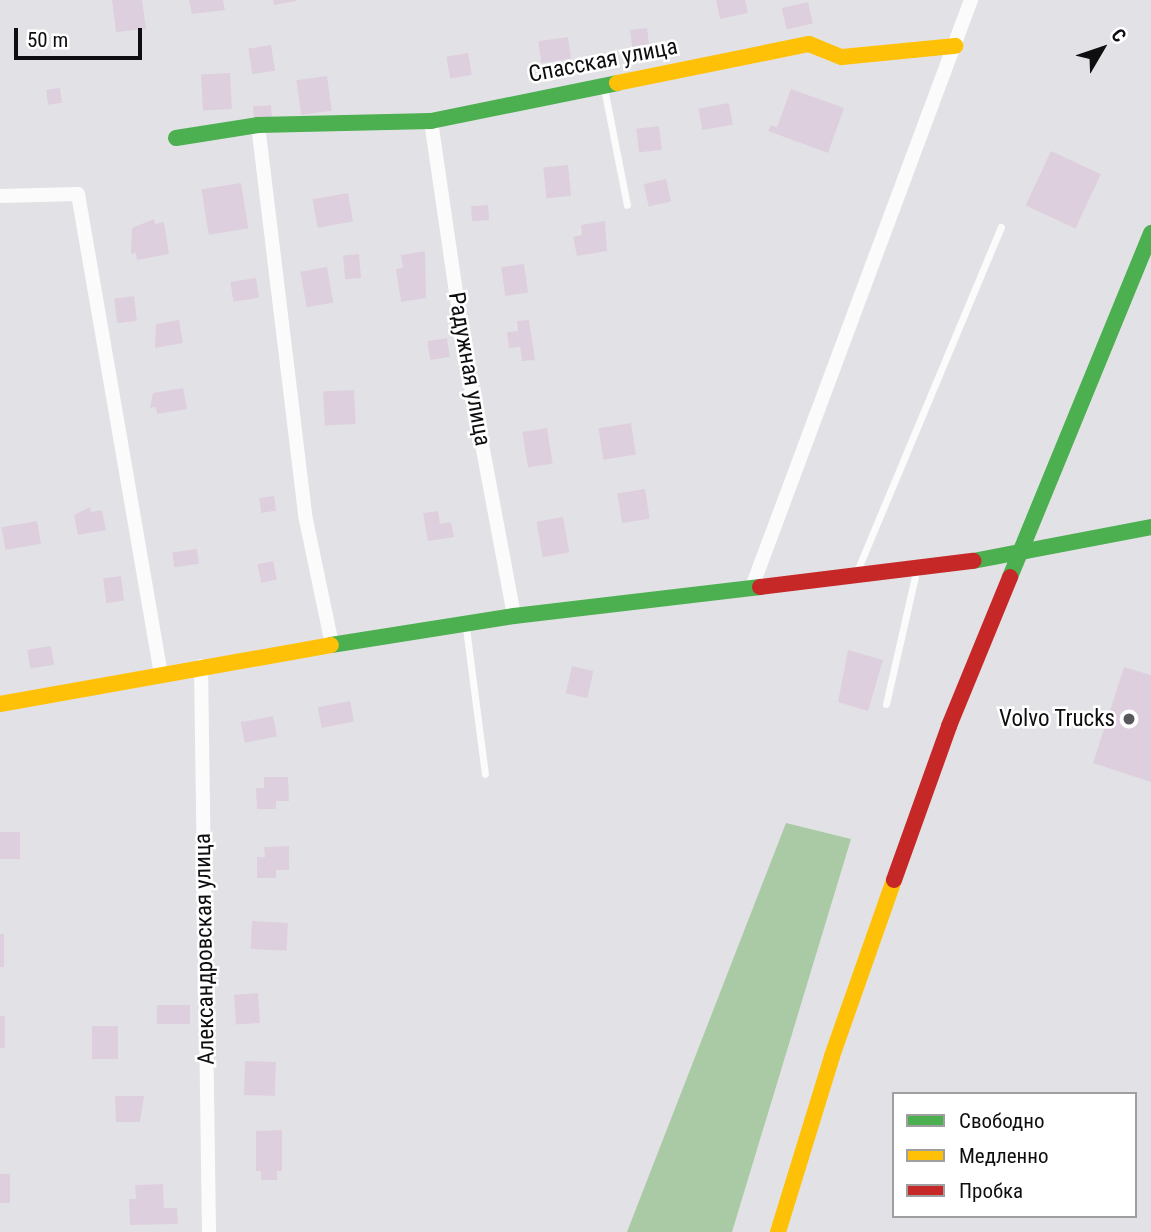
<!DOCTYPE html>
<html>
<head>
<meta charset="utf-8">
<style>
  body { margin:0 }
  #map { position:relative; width:1151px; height:1232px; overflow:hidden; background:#e2e2e6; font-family:"Roboto Condensed",sans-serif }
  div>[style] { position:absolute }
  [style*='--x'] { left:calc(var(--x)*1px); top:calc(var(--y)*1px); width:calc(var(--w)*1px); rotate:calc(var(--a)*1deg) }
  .forest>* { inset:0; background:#a9caa4 }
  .building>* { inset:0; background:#decfde; transform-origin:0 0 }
  .lane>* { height:7px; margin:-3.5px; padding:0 3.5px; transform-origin:3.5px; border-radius:3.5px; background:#fbfbfb }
  .street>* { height:14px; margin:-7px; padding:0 7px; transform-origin:7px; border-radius:7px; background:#fbfbfb }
  .fast>* { height:16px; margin:-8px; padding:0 8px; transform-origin:8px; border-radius:8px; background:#4caf50 }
  .slow>* { height:16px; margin:-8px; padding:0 8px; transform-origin:8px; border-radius:8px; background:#ffc107 }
  .jam>* { height:16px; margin:-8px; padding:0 8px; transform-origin:8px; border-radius:8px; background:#c62828 }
  .dots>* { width:19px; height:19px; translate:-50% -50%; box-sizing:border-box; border:4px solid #fff; border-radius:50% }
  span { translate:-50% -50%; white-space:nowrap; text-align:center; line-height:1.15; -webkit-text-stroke:5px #fff; paint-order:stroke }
  .street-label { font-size:23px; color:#0e0e11 }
  .poi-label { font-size:23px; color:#0e0e11 }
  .right { translate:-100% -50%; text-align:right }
  .legend { position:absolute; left:892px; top:1092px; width:245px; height:126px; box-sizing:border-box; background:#fff; border:2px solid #9f9fa0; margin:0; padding:9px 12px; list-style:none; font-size:21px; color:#0e0e11 }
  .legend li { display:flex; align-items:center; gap:14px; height:35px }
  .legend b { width:35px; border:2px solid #9f9fa0 }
  .north { position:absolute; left:1067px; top:14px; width:70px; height:70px; -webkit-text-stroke:5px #fff; paint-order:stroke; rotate:51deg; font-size:19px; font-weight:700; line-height:28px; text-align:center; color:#0e0e11 }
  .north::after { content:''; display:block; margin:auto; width:24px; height:32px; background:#0e0e11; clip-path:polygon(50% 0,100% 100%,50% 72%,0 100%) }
  .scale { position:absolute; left:14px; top:28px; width:128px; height:32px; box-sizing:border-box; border:4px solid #0e0e11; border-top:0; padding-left:9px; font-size:21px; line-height:24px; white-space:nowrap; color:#0e0e11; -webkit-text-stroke:5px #fff; paint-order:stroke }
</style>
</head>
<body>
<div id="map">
  <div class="forest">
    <i style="clip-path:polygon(786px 823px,851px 839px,732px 1232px,627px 1232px)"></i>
  </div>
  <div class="building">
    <i style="clip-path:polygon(112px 0,142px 0,146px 29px,116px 32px)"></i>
    <i style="clip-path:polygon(189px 0,223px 0,225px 10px,192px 14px)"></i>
    <i style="clip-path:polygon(273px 0,296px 0,296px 1px,274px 5px)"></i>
    <i style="clip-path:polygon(716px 0,745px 0,748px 13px,720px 19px)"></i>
    <i style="left:808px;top:2px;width:22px;height:27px;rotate:77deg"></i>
    <i style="left:647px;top:28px;width:26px;height:17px;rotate:83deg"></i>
    <i style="left:568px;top:37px;width:22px;height:30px;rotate:82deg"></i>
    <i style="left:271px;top:45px;width:26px;height:23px;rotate:81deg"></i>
    <i style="left:468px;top:53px;width:22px;height:22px;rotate:80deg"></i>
    <i style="left:230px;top:73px;width:36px;height:29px;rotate:87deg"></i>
    <i style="left:327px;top:76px;width:35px;height:31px;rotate:82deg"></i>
    <i style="left:60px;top:88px;width:15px;height:14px;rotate:82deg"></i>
    <i style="clip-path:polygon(791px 89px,844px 108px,828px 153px,768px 131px,771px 125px,777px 127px)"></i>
    <i style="left:729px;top:103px;width:22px;height:31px;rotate:80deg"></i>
    <i style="left:271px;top:105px;width:15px;height:18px;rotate:86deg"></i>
    <i style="left:659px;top:126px;width:24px;height:23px;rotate:83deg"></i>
    <i style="left:1051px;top:151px;width:55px;height:60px;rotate:25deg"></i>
    <i style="left:568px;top:165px;width:31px;height:25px;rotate:84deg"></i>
    <i style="left:666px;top:179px;width:23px;height:23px;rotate:77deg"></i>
    <i style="left:241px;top:183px;width:46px;height:40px;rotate:81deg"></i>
    <i style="left:348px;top:193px;width:29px;height:36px;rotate:80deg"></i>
    <i style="left:488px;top:205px;width:15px;height:17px;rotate:86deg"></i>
    <i style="clip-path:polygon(154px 219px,155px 224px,164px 222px,169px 254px,137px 260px,136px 253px,131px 254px,132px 228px)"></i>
    <i style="clip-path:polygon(605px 221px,607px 251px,577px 256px,573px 237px,582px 235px,581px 225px)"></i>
    <i style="clip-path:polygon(425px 251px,426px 298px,401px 302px,396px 269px,403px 268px,401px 255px)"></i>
    <i style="left:359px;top:254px;width:24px;height:16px;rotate:85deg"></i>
    <i style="left:524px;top:264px;width:29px;height:23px;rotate:82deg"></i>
    <i style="left:327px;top:267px;width:36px;height:27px;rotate:80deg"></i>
    <i style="left:256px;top:278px;width:20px;height:26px;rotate:81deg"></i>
    <i style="left:134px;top:296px;width:25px;height:20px;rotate:83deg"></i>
    <i style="clip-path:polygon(179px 320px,183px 343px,155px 348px,156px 324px)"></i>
    <i style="clip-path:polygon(529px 320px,535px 360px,522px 361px,520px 347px,509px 348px,507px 332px,518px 331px,517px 321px)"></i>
    <i style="left:447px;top:338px;width:19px;height:20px;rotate:81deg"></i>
    <i style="clip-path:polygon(183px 388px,187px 409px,157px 414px,156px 407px,150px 408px,153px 393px)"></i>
    <i style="left:354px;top:390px;width:34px;height:31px;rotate:87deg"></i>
    <i style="left:631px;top:423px;width:32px;height:33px;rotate:81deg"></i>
    <i style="left:547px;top:428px;width:36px;height:25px;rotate:81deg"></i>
    <i style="left:645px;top:489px;width:30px;height:28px;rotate:81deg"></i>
    <i style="left:274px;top:496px;width:15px;height:15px;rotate:82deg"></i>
    <i style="clip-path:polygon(90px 507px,91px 512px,102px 510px,106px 530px,78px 535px,74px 515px)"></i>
    <i style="clip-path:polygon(438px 511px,440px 524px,451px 522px,454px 537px,428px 541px,423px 513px)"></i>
    <i style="left:563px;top:517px;width:36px;height:27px;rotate:80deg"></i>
    <i style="left:37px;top:521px;width:23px;height:36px;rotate:80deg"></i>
    <i style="left:197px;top:549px;width:15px;height:25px;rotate:82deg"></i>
    <i style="left:273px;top:561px;width:19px;height:16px;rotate:78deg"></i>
    <i style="left:121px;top:576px;width:25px;height:18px;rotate:83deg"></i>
    <i style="left:51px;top:646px;width:19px;height:24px;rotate:81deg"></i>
    <i style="clip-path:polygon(848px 650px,883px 660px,868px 711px,838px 702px)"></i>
    <i style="left:572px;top:666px;width:22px;height:28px;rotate:13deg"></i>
    <i style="clip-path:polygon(1124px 667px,1151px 675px,1151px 782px,1093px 763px)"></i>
    <i style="left:350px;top:701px;width:21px;height:33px;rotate:79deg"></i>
    <i style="left:273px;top:716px;width:21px;height:33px;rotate:79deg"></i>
    <i style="clip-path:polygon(264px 777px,288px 777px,289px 801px,276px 801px,276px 809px,257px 809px,256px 788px,264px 788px)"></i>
    <i style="left:20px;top:832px;width:27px;height:20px;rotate:90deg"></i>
    <i style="clip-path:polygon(289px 846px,289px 870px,276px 870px,276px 878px,257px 878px,257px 857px,265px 857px,264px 847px)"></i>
    <i style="left:252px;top:921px;width:36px;height:28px;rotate:3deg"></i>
    <i style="left:4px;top:934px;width:33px;height:4px;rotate:90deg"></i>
    <i style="left:258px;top:993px;width:30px;height:24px;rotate:86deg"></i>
    <i style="left:157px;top:1005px;width:33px;height:19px"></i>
    <i style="left:0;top:1016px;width:5px;height:32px"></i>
    <i style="left:92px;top:1026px;width:26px;height:33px"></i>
    <i style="left:245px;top:1061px;width:31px;height:34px;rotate:2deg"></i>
    <i style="clip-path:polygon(115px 1096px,144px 1096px,140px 1122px,116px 1122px)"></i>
    <i style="clip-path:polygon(282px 1130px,282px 1171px,277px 1171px,277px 1180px,261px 1180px,261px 1171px,256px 1171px,256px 1131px)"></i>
    <i style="left:0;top:1174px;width:10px;height:29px"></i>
    <i style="clip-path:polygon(163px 1184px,164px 1208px,177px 1208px,178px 1224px,130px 1225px,129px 1199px,136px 1199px,135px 1185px)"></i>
  </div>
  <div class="lane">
    <i style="--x:604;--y:88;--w:119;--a:78.9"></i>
    <i style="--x:857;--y:571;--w:373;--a:-67.3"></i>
    <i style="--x:466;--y:628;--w:147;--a:82.6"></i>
    <i style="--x:886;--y:704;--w:135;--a:-77.2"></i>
  </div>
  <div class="street">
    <i style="--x:431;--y:121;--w:229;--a:81.7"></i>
    <i style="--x:464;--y:348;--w:273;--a:79.4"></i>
    <i style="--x:258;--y:125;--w:393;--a:83.1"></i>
    <i style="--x:305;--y:515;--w:132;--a:78.2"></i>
    <i style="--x:0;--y:196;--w:78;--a:-1.5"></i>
    <i style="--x:78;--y:194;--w:486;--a:80.2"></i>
    <i style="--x:752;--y:587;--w:627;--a:-69.54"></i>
    <i style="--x:201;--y:666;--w:566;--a:89.19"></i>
  </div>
  <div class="fast">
    <i style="--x:176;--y:138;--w:83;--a:-9"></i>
    <i style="--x:258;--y:125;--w:173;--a:-1.3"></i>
    <i style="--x:431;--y:121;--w:190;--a:-11.5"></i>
    <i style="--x:973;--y:561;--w:181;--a:-10.8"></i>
    <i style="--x:1010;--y:577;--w:372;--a:-67.7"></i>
    <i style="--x:331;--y:645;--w:185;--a:-9"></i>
    <i style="--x:514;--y:616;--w:248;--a:-6.7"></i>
  </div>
  <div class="slow">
    <i style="--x:617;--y:83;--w:196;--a:-11.5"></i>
    <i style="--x:809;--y:44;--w:35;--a:22"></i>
    <i style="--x:842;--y:57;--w:114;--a:-5.6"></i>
    <i style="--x:0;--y:704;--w:336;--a:-10.1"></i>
    <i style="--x:778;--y:1232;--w:184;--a:-72.9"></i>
    <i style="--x:832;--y:1056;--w:187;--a:-70.6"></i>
  </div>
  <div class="jam">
    <i style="--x:760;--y:587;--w:215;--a:-7"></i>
    <i style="--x:894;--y:880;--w:164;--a:-70.3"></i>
    <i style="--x:949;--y:726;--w:161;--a:-67.7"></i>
  </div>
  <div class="dots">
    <i style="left:1129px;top:719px;background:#58585c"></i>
  </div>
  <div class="street-label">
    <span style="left:603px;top:61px;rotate:-11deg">Спасская улица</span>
    <span style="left:469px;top:369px;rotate:80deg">Радужная улица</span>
    <span style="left:205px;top:949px;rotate:-91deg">Александровская улица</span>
  </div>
  <div class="poi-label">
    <span class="right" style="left:1115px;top:719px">Volvo Trucks</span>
  </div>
  <ul class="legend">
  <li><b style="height:9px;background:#4caf50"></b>Свободно</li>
  <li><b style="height:9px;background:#ffc107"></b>Медленно</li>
  <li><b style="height:9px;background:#c62828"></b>Пробка</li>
  </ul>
  <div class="north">С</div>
  <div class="scale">50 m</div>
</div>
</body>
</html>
